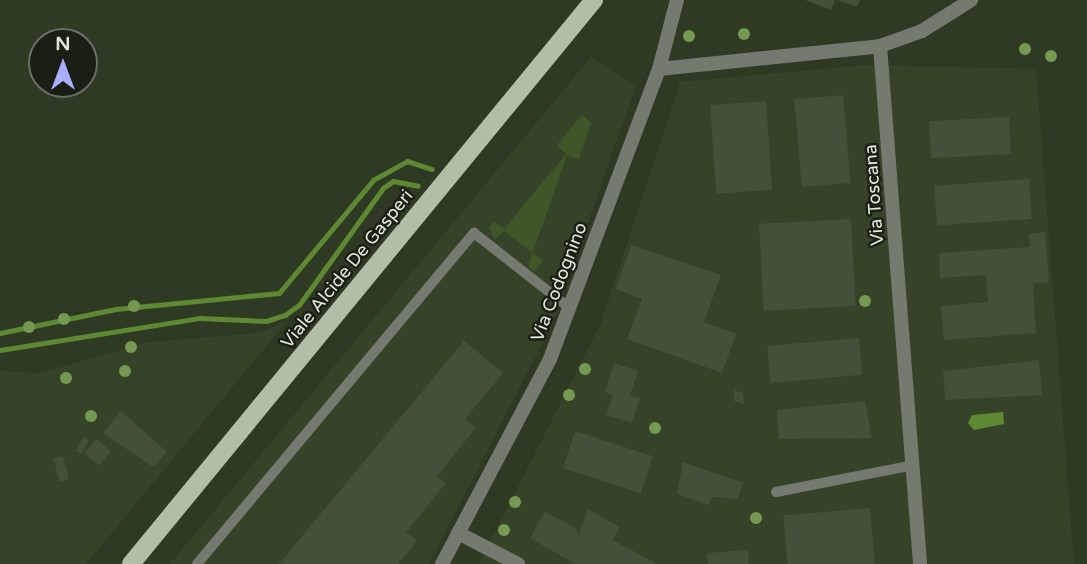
<!DOCTYPE html>
<html>
<head>
<meta charset="utf-8">
<style>
  body { margin:0 }
  #map { position:relative; width:1087px; height:564px; overflow:hidden; background:#2e3a24; font-family:"Varela Round",sans-serif }
  div>[style] { position:absolute }
  [style*='--x'] { left:calc(var(--x)*1px); top:calc(var(--y)*1px); width:calc(var(--w)*1px); rotate:calc(var(--a)*1deg) }
  .built>* { inset:0; background:#354429 }
  .green>* { inset:0; background:#3f5628 }
  .water>* { inset:0; background:#5f8832 }
  .stream>* { height:5px; margin:-2.5px; padding:0 2.5px; transform-origin:2.5px; border-radius:2.5px; background:#5f8832 }
  .building>* { inset:0; background:#445039; transform-origin:0 0 }
  .service>* { height:10px; margin:-5px; padding:0 5px; transform-origin:5px; border-radius:5px; background:#747a6f }
  .minor>* { height:14px; margin:-7px; padding:0 7px; transform-origin:7px; border-radius:7px; background:#747a6f }
  .tertiary>* { height:14px; margin:-7px; padding:0 7px; transform-origin:7px; border-radius:7px; background:#747a6f }
  .primary>* { height:18px; margin:-9px; padding:0 9px; transform-origin:9px; border-radius:9px; background:#b2bea8 }
  .trees>* { width:12px; height:12px; margin:-6px; border-radius:50%; background:#759952 }
  span { translate:-50% -50%; white-space:nowrap; text-align:center; line-height:1.15; -webkit-text-stroke:5px #1a1f15; paint-order:stroke }
  .street-label { font-size:18px; color:#e0e8da }
  .north { position:absolute; left:28px; top:28px; width:70px; height:70px; box-sizing:border-box; background:#1a1f15; border:2px solid #696f64; border-radius:50%; rotate:0deg; font-size:19px; font-weight:700; line-height:28px; text-align:center; color:#e0e8da }
  .north::after { content:''; display:block; margin:auto; width:24px; height:32px; background:#abaffb; clip-path:polygon(50% 0,100% 100%,50% 72%,0 100%) }
</style>
</head>
<body>
<div id="map">
  <div class="built">
    <i style="clip-path:polygon(591px 57px,636px 86px,551px 326px,429px 564px,170px 564px)"></i>
    <i style="clip-path:polygon(866px 65px,1036px 69px,1074px 564px,479px 564px,601px 323px,680px 82px)"></i>
    <i style="clip-path:polygon(287px 321px,86px 564px,0 564px,0 371px,40px 373px,149px 342px,259px 333px)"></i>
  </div>
  <div class="green">
    <i style="clip-path:polygon(582px 115px,591px 123px,579px 159px,567px 155px,533px 252px,543px 261px,534px 271px,528px 267px,532px 253px,504px 231px,495px 239px,489px 227px,494px 221px,504px 229px,566px 154px,557px 145px)"></i>
  </div>
  <div class="water">
    <i style="clip-path:polygon(1003px 412px,1004px 424px,974px 430px,968px 423px,972px 415px)"></i>
  </div>
  <div class="stream">
    <i style="--x:0;--y:333;--w:118;--a:-11.7"></i>
    <i style="--x:116;--y:309;--w:164;--a:-5.6"></i>
    <i style="--x:279;--y:293;--w:147;--a:-50.2"></i>
    <i style="--x:373;--y:180;--w:39;--a:-29"></i>
    <i style="--x:407;--y:161;--w:26;--a:18"></i>
    <i style="--x:0;--y:350;--w:203;--a:-9.1"></i>
    <i style="--x:200;--y:318;--w:66;--a:2.6"></i>
    <i style="--x:266;--y:321;--w:20;--a:-18"></i>
    <i style="--x:285;--y:315;--w:17;--a:-36"></i>
    <i style="--x:299;--y:305;--w:144;--a:-54.3"></i>
    <i style="--x:383;--y:188;--w:12;--a:-35"></i>
    <i style="--x:393;--y:181;--w:25;--a:11"></i>
  </div>
  <div class="building">
    <i style="clip-path:polygon(805px 0,835px 0,831px 10px)"></i>
    <i style="clip-path:polygon(837px 0,860px 0,857px 7px)"></i>
    <i style="left:843px;top:95px;width:88px;height:49px;rotate:85deg"></i>
    <i style="left:766px;top:101px;width:89px;height:56px;rotate:86deg"></i>
    <i style="left:1009px;top:117px;width:37px;height:80px;rotate:87deg"></i>
    <i style="left:1029px;top:179px;width:40px;height:95px;rotate:86deg"></i>
    <i style="left:851px;top:219px;width:87px;height:92px;rotate:87deg"></i>
    <i style="clip-path:polygon(1045px 232px,1049px 282px,1033px 283px,1036px 333px,944px 340px,941px 306px,988px 302px,986px 275px,940px 278px,939px 253px,1030px 247px,1029px 234px)"></i>
    <i style="clip-path:polygon(631px 245px,721px 275px,704px 322px,736px 334px,722px 373px,627px 339px,642px 299px,616px 289px)"></i>
    <i style="left:859px;top:338px;width:37px;height:92px;rotate:85deg"></i>
    <i style="clip-path:polygon(464px 341px,503px 373px,465px 419px,476px 428px,437px 476px,446px 483px,406px 532px,417px 541px,398px 564px,279px 564px)"></i>
    <i style="clip-path:polygon(1039px 360px,1042px 395px,945px 400px,943px 371px)"></i>
    <i style="clip-path:polygon(614px 363px,638px 371px,630px 395px,640px 398px,632px 423px,606px 415px,613px 395px,605px 392px)"></i>
    <i style="clip-path:polygon(734px 390px,743px 393px,744px 404px,734px 401px)"></i>
    <i style="clip-path:polygon(865px 401px,872px 438px,779px 439px,777px 410px)"></i>
    <i style="clip-path:polygon(121px 411px,167px 452px,153px 467px,103px 433px)"></i>
    <i style="left:575px;top:431px;width:82px;height:39px;rotate:18deg"></i>
    <i style="left:84px;top:437px;width:6px;height:16px;rotate:31deg"></i>
    <i style="left:96px;top:439px;width:19px;height:19px;rotate:39deg"></i>
    <i style="left:63px;top:456px;width:24px;height:10px;rotate:75deg"></i>
    <i style="clip-path:polygon(683px 462px,743px 483px,738px 499px,712px 497px,709px 505px,677px 494px)"></i>
    <i style="left:870px;top:508px;width:56px;height:87px;rotate:85deg"></i>
    <i style="clip-path:polygon(588px 509px,620px 527px,613px 540px,657px 564px,575px 564px,530px 538px,545px 512px,576px 528px,578px 536px)"></i>
    <i style="clip-path:polygon(748px 550px,749px 564px,708px 564px,707px 553px)"></i>
  </div>
  <div class="service">
    <i style="--x:776;--y:492;--w:140;--a:-11.1"></i>
    <i style="--x:197;--y:564;--w:432;--a:-50.1"></i>
    <i style="--x:474;--y:233;--w:123;--a:38.1"></i>
  </div>
  <div class="minor">
    <i style="--x:880;--y:46;--w:520;--a:85.58"></i>
    <i style="--x:659;--y:69;--w:71;--a:-75.4"></i>
    <i style="--x:458;--y:533;--w:68;--a:27.3"></i>
  </div>
  <div class="tertiary">
    <i style="--x:442;--y:564;--w:232;--a:-62.2"></i>
    <i style="--x:550;--y:359;--w:310;--a:-69.4"></i>
    <i style="--x:659;--y:69;--w:222;--a:-5.9"></i>
    <i style="--x:880;--y:46;--w:45;--a:-19.7"></i>
    <i style="--x:922;--y:31;--w:58;--a:-32.3"></i>
  </div>
  <div class="primary">
    <i style="--x:131;--y:564;--w:730;--a:-50.62"></i>
  </div>
  <div class="trees">
    <i style="left:744px;top:34px"></i>
    <i style="left:689px;top:36px"></i>
    <i style="left:1025px;top:49px"></i>
    <i style="left:1051px;top:56px"></i>
    <i style="left:865px;top:301px"></i>
    <i style="left:134px;top:306px"></i>
    <i style="left:64px;top:319px"></i>
    <i style="left:29px;top:327px"></i>
    <i style="left:131px;top:347px"></i>
    <i style="left:585px;top:369px"></i>
    <i style="left:125px;top:371px"></i>
    <i style="left:66px;top:378px"></i>
    <i style="left:569px;top:395px"></i>
    <i style="left:91px;top:416px"></i>
    <i style="left:655px;top:428px"></i>
    <i style="left:515px;top:502px"></i>
    <i style="left:756px;top:518px"></i>
    <i style="left:504px;top:530px"></i>
  </div>
  <div class="street-label">
    <span style="left:874px;top:195px;rotate:-94deg">Via Toscana</span>
    <span style="left:347px;top:269px;rotate:-51deg">Viale Alcide De Gasperi</span>
    <span style="left:559px;top:282px;rotate:-69deg">Via Codognino</span>
  </div>
  <div class="north">N</div>
</div>
</body>
</html>
